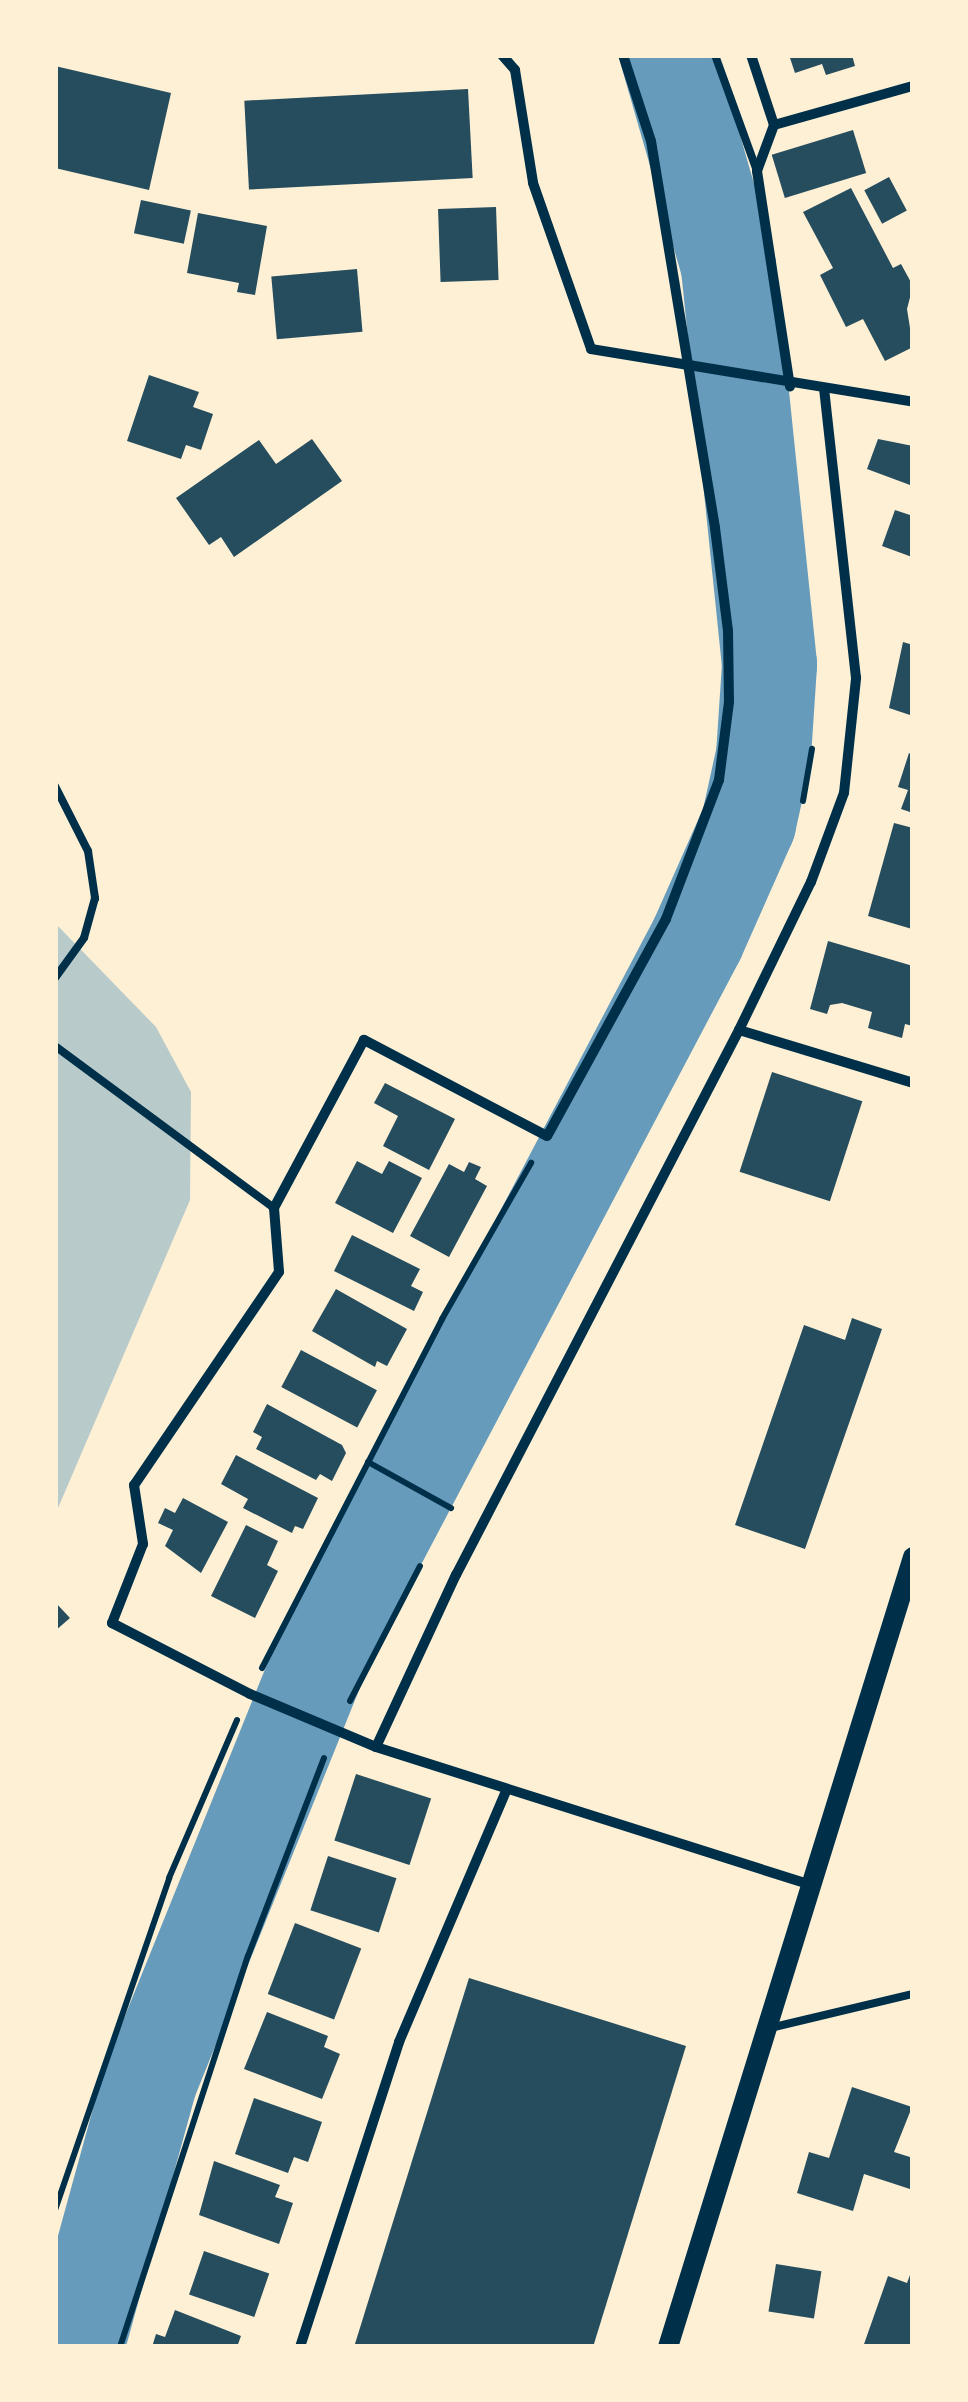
<!DOCTYPE html>
<html>
<head>
<meta charset="utf-8">
<style>
  body { margin:0 }
  #map { position:relative; width:968px; height:2402px; overflow:hidden; background:#fdf0d5; font-family:Helvetica,sans-serif }
  div>[style] { position:absolute }
  [style*='--x'] { left:calc(var(--x)*1px); top:calc(var(--y)*1px); width:calc(var(--w)*1px); rotate:calc(var(--a)*1deg) }
  .green>* { inset:0; background:#b9caca }
  .river>* { height:95px; margin:-47.5px; padding:0 47.5px; transform-origin:47.5px; border-radius:47.5px; background:#669bbc }
  .building>* { inset:0; background:#264d5e; transform-origin:0 0 }
  .path>* { height:6px; margin:-3px; padding:0 3px; transform-origin:3px; border-radius:3px; background:#003049 }
  .service>* { height:8px; margin:-4px; padding:0 4px; transform-origin:4px; border-radius:4px; background:#003049 }
  .minor>* { height:10px; margin:-5px; padding:0 5px; transform-origin:5px; border-radius:5px; background:#003049 }
  .secondary>* { height:20px; margin:-10px; padding:0 10px; transform-origin:10px; border-radius:10px; background:#003049 }
  span { translate:-50% -50%; white-space:nowrap; text-align:center; line-height:1.15; -webkit-text-stroke:8px #fdf0d5; paint-order:stroke }
  .frame { position:absolute; inset:0; border:58px solid #fdf0d5; pointer-events:none }
</style>
</head>
<body>
<div id="map">
  <div class="green">
    <i style="clip-path:polygon(55px 923px,156px 1027px,191px 1092px,190px 1200px,55px 1515px)"></i>
  </div>
  <div class="river">
    <i style="--x:76;--y:2347;--w:278;--a:-74.6"></i>
    <i style="--x:150;--y:2079;--w:478;--a:-68"></i>
    <i style="--x:329;--y:1636;--w:789;--a:-62.2"></i>
    <i style="--x:697;--y:938;--w:126;--a:-66.1"></i>
    <i style="--x:748;--y:823;--w:70;--a:-77.6"></i>
    <i style="--x:763;--y:755;--w:91;--a:-86.2"></i>
    <i style="--x:769;--y:664;--w:400;--a:-95.9"></i>
    <i style="--x:728;--y:266;--w:220;--a:-106.1"></i>
  </div>
  <div class="building">
    <i style="clip-path:polygon(789px 55px,852px 55px,855px 66px,826px 75px,822px 64px,795px 73px)"></i>
    <i style="clip-path:polygon(55px 66px,171px 93px,149px 190px,55px 168px)"></i>
    <i style="left:468px;top:89px;width:89px;height:224px;rotate:87deg"></i>
    <i style="left:853px;top:130px;width:45px;height:85px;rotate:73deg"></i>
    <i style="left:889px;top:177px;width:38px;height:28px;rotate:62deg"></i>
    <i style="clip-path:polygon(851px 188px,893px 268px,901px 264px,913px 286px,907px 309px,913px 347px,885px 361px,863px 319px,846px 327px,820px 275px,833px 268px,803px 212px)"></i>
    <i style="left:141px;top:200px;width:51px;height:34px;rotate:12deg"></i>
    <i style="left:496px;top:207px;width:73px;height:58px;rotate:88deg"></i>
    <i style="clip-path:polygon(198px 213px,267px 226px,255px 295px,237px 292px,239px 283px,187px 273px)"></i>
    <i style="left:357px;top:269px;width:63px;height:86px;rotate:85deg"></i>
    <i style="clip-path:polygon(149px 375px,199px 392px,193px 407px,213px 414px,201px 450px,186px 445px,181px 459px,127px 441px)"></i>
    <i style="clip-path:polygon(312px 439px,342px 481px,234px 557px,221px 537px,209px 545px,176px 498px,259px 440px,276px 464px)"></i>
    <i style="clip-path:polygon(878px 439px,913px 446px,910px 485px,867px 469px)"></i>
    <i style="clip-path:polygon(895px 510px,913px 516px,912px 557px,882px 546px)"></i>
    <i style="clip-path:polygon(903px 642px,913px 645px,913px 716px,889px 708px)"></i>
    <i style="clip-path:polygon(909px 753px,913px 755px,913px 813px,901px 809px,908px 790px,898px 787px)"></i>
    <i style="clip-path:polygon(894px 823px,913px 828px,912px 929px,868px 916px)"></i>
    <i style="clip-path:polygon(828px 941px,913px 966px,913px 1026px,905px 1024px,902px 1038px,868px 1028px,872px 1012px,842px 1003px,830px 1005px,827px 1014px,810px 1009px)"></i>
    <i style="left:772px;top:1072px;width:95px;height:105px;rotate:18deg"></i>
    <i style="clip-path:polygon(385px 1083px,455px 1119px,429px 1170px,383px 1146px,398px 1116px,374px 1103px)"></i>
    <i style="clip-path:polygon(357px 1161px,382px 1174px,389px 1161px,422px 1178px,393px 1233px,335px 1203px)"></i>
    <i style="clip-path:polygon(469px 1162px,481px 1167px,475px 1179px,487px 1186px,449px 1257px,410px 1236px,449px 1164px,464px 1172px)"></i>
    <i style="clip-path:polygon(352px 1235px,420px 1269px,411px 1286px,423px 1292px,414px 1311px,334px 1271px)"></i>
    <i style="clip-path:polygon(336px 1289px,407px 1329px,387px 1366px,377px 1361px,375px 1367px,312px 1331px)"></i>
    <i style="clip-path:polygon(852px 1318px,882px 1329px,805px 1549px,735px 1525px,804px 1325px,845px 1340px)"></i>
    <i style="left:301px;top:1350px;width:86px;height:42px;rotate:28deg"></i>
    <i style="clip-path:polygon(267px 1404px,342px 1445px,346px 1453px,332px 1481px,320px 1474px,316px 1480px,256px 1449px,262px 1437px,253px 1432px)"></i>
    <i style="clip-path:polygon(236px 1455px,318px 1498px,303px 1529px,295px 1526px,292px 1533px,243px 1508px,248px 1499px,221px 1484px)"></i>
    <i style="clip-path:polygon(183px 1498px,228px 1522px,201px 1573px,165px 1546px,173px 1530px,158px 1523px,165px 1508px,175px 1513px)"></i>
    <i style="clip-path:polygon(246px 1525px,278px 1541px,267px 1565px,278px 1571px,255px 1618px,211px 1596px)"></i>
    <i style="clip-path:polygon(55px 1602px,70px 1618px,55px 1631px)"></i>
    <i style="left:356px;top:1774px;width:79px;height:70px;rotate:18deg"></i>
    <i style="left:328px;top:1856px;width:72px;height:57px;rotate:18deg"></i>
    <i style="left:295px;top:1923px;width:71px;height:76px;rotate:21deg"></i>
    <i style="clip-path:polygon(469px 1978px,686px 2046px,593px 2347px,354px 2347px)"></i>
    <i style="clip-path:polygon(267px 2012px,328px 2036px,324px 2047px,340px 2054px,322px 2099px,244px 2069px)"></i>
    <i style="clip-path:polygon(852px 2087px,912px 2107px,894px 2152px,913px 2158px,913px 2190px,864px 2174px,853px 2211px,797px 2193px,809px 2152px,829px 2158px)"></i>
    <i style="clip-path:polygon(254px 2098px,322px 2122px,308px 2162px,294px 2157px,288px 2173px,235px 2154px)"></i>
    <i style="clip-path:polygon(214px 2161px,280px 2185px,275px 2197px,293px 2203px,279px 2244px,199px 2215px)"></i>
    <i style="left:204px;top:2251px;width:69px;height:46px;rotate:19deg"></i>
    <i style="left:776px;top:2264px;width:46px;height:48px;rotate:9deg"></i>
    <i style="clip-path:polygon(913px 2267px,913px 2347px,863px 2347px,888px 2276px,907px 2283px)"></i>
    <i style="clip-path:polygon(175px 2310px,241px 2336px,237px 2347px,152px 2347px,156px 2334px,165px 2337px)"></i>
  </div>
  <div class="path">
    <i style="--x:803;--y:801;--w:53;--a:-80.2"></i>
    <i style="--x:368;--y:1462;--w:95;--a:29"></i>
    <i style="--x:262;--y:1668;--w:393;--a:-62.7"></i>
    <i style="--x:442;--y:1319;--w:180;--a:-60.3"></i>
    <i style="--x:350;--y:1701;--w:152;--a:-62.6"></i>
    <i style="--x:55;--y:2210;--w:351;--a:-71"></i>
    <i style="--x:169;--y:1878;--w:172;--a:-66.7"></i>
    <i style="--x:120;--y:2347;--w:411;--a:-71.9"></i>
    <i style="--x:248;--y:1956;--w:212;--a:-69"></i>
  </div>
  <div class="service">
    <i style="--x:715;--y:55;--w:123;--a:70.1"></i>
    <i style="--x:55;--y:786;--w:73;--a:63.1"></i>
    <i style="--x:88;--y:851;--w:48;--a:81.5"></i>
    <i style="--x:95;--y:898;--w:41;--a:105.4"></i>
    <i style="--x:84;--y:938;--w:49;--a:125.9"></i>
    <i style="--x:55;--y:1046;--w:272;--a:36.5"></i>
    <i style="--x:770;--y:2028;--w:147;--a:-13.4"></i>
  </div>
  <div class="minor">
    <i style="--x:502;--y:55;--w:20;--a:49"></i>
    <i style="--x:515;--y:70;--w:114;--a:80.9"></i>
    <i style="--x:533;--y:183;--w:176;--a:70.7"></i>
    <i style="--x:591;--y:349;--w:326;--a:9.3"></i>
    <i style="--x:623;--y:55;--w:90;--a:72"></i>
    <i style="--x:651;--y:141;--w:392;--a:80.6"></i>
    <i style="--x:715;--y:528;--w:104;--a:82.8"></i>
    <i style="--x:728;--y:631;--w:71;--a:89.2"></i>
    <i style="--x:729;--y:702;--w:79;--a:97.3"></i>
    <i style="--x:719;--y:780;--w:149;--a:110.9"></i>
    <i style="--x:666;--y:919;--w:247;--a:118.7"></i>
    <i style="--x:547;--y:1136;--w:207;--a:-152.3"></i>
    <i style="--x:364;--y:1040;--w:191;--a:118.2"></i>
    <i style="--x:274;--y:1208;--w:64;--a:85.5"></i>
    <i style="--x:279;--y:1272;--w:258;--a:124.2"></i>
    <i style="--x:134;--y:1485;--w:60;--a:81.3"></i>
    <i style="--x:143;--y:1544;--w:85;--a:111.4"></i>
    <i style="--x:112;--y:1623;--w:155;--a:27.2"></i>
    <i style="--x:250;--y:1694;--w:137;--a:22.8"></i>
    <i style="--x:376;--y:1747;--w:455;--a:17.6"></i>
    <i style="--x:751;--y:55;--w:74;--a:71.8"></i>
    <i style="--x:774;--y:125;--w:144;--a:-15.7"></i>
    <i style="--x:774;--y:125;--w:49;--a:110.3"></i>
    <i style="--x:757;--y:171;--w:218;--a:81.3"></i>
    <i style="--x:739;--y:1030;--w:182;--a:16.9"></i>
    <i style="--x:376;--y:1747;--w:190;--a:-65.1"></i>
    <i style="--x:456;--y:1575;--w:614;--a:-62.56"></i>
    <i style="--x:739;--y:1030;--w:165;--a:-64.1"></i>
    <i style="--x:811;--y:882;--w:95;--a:-69.7"></i>
    <i style="--x:844;--y:793;--w:116;--a:-84"></i>
    <i style="--x:856;--y:678;--w:291;--a:-96.3"></i>
    <i style="--x:300;--y:2347;--w:321;--a:-72"></i>
    <i style="--x:399;--y:2042;--w:275;--a:-66.9"></i>
  </div>
  <div class="secondary">
    <i style="--x:668;--y:2347;--w:827;--a:-72.77"></i>
  </div>
  <div class="frame"></div>
</div>
</body>
</html>
